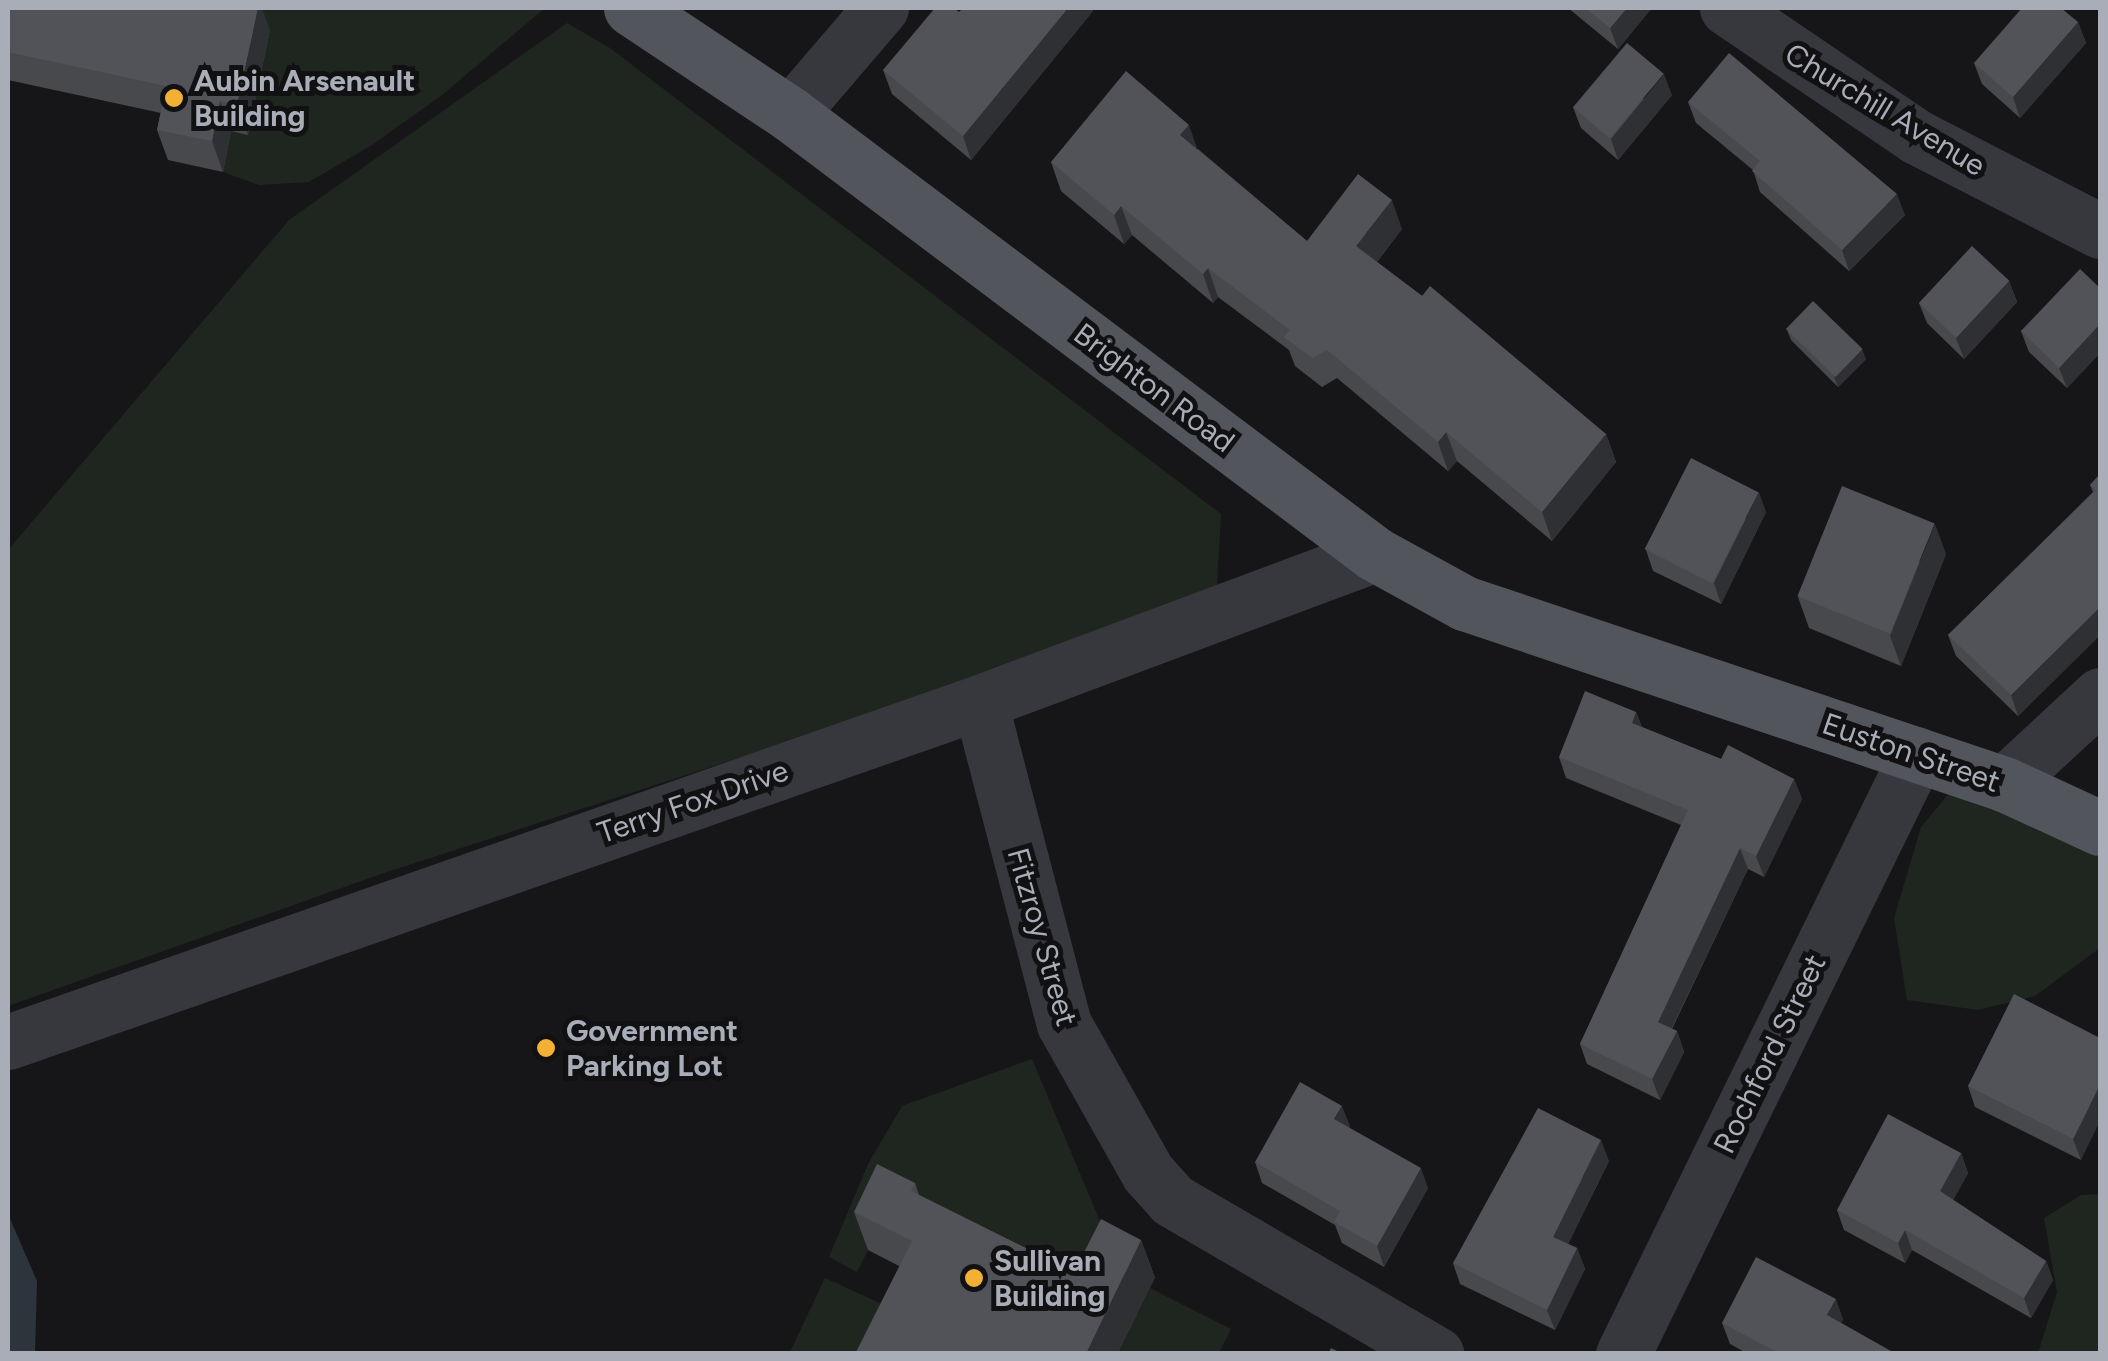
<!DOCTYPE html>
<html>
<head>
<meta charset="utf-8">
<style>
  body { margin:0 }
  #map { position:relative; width:2108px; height:1361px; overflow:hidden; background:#161618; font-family:Figtree,sans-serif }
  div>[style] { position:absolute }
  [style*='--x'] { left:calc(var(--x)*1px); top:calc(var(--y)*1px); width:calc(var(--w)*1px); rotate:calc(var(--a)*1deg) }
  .green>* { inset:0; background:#1e261f }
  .water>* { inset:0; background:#2c353c }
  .minor>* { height:55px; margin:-27.5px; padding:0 27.5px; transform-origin:27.5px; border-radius:27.5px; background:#37383d }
  .major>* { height:55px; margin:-27.5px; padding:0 27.5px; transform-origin:27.5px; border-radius:27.5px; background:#53555c }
  .wall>* { inset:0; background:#47494d }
  .shaded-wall>* { inset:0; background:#2f3033 }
  .building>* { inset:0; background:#525359; transform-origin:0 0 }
  .dots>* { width:28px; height:28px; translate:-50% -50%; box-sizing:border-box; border:5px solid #111113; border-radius:50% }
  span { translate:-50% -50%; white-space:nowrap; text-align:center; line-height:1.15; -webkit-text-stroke:10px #111113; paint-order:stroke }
  .poi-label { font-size:30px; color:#a8adb8; font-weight:700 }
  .left { translate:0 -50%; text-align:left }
  .street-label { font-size:30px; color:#a8adb8 }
  .frame { position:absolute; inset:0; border:10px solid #a8adb8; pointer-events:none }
</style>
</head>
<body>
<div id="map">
  <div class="green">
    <i style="clip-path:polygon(162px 8px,545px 8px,442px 95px,372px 145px,309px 182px,259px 185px,223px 172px)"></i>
    <i style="clip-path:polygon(567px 23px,610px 48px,1221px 514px,1216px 603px,381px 874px,8px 1006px,8px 550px,289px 220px)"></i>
    <i style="clip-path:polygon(1956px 785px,2100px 852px,2100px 948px,2035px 996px,1978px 1010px,1907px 1000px,1894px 918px,1921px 827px)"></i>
    <i style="clip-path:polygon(1032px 1059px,1115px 1257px,1088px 1310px,892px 1203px,857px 1272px,829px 1257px,868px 1164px,902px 1106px)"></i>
    <i style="clip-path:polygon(2100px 1194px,2100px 1353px,2038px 1353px,2057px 1292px,2044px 1218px,2081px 1195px)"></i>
    <i style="clip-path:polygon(825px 1278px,906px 1315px,887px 1353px,789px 1354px)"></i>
    <i style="clip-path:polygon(1150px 1288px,1231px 1329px,1219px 1353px,1119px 1353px,1130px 1330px,1115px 1323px,1123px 1307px,1138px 1314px)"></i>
  </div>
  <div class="water">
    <i style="clip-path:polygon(8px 1214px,37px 1281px,35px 1353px,8px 1353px)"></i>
  </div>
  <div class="minor">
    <i style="--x:1727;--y:8;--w:230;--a:34.2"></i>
    <i style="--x:1917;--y:137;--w:206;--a:27.2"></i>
    <i style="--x:790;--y:114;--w:140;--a:-49.4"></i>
    <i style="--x:980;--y:702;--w:333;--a:75.4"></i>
    <i style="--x:1064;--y:1024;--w:171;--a:60.6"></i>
    <i style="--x:1148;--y:1173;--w:36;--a:48"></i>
    <i style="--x:1172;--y:1200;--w:306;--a:30.2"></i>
    <i style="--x:2004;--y:784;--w:131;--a:-42.8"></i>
    <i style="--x:8;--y:1042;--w:1030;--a:-19.28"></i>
    <i style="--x:980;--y:702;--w:422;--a:-20.5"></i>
    <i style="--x:1623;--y:1354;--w:668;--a:-63.9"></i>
  </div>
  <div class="major">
    <i style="--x:631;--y:8;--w:191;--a:33.7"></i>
    <i style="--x:790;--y:114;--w:732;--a:36.95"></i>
    <i style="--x:1375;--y:554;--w:102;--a:28.8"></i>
    <i style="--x:1464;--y:603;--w:570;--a:18.53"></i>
    <i style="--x:2004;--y:784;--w:106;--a:24.6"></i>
  </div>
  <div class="wall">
    <i style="clip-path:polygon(8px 8px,270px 30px,248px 135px,231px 131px,223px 172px,168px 160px,157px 130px,161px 113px,8px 80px)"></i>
    <i style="clip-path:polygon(1568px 8px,1650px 8px,1651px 9px,1618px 49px)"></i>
    <i style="clip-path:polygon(1093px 11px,971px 160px,892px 94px,883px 70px,959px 12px)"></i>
    <i style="clip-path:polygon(2078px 22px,2086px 43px,2020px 118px,1982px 84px,1974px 63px)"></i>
    <i style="clip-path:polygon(1672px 95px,1618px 160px,1581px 128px,1573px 107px)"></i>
    <i style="clip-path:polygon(1688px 102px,1905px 215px,1849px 271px,1760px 192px,1753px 170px,1696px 123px)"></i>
    <i style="clip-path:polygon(1198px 149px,1307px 241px,1402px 229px,1377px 262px,1606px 434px,1616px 462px,1552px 541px,1457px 461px,1448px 471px,1337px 378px,1322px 387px,1295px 366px,1289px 350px,1218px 297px,1213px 303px,1132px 235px,1124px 244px,1061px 191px,1051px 162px)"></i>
    <i style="clip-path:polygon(2009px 281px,2017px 302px,1964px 359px,1927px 323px,1919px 303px)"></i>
    <i style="clip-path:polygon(2100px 288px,2100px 353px,2067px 388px,2029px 352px,2021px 331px)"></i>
    <i style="clip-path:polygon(1787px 330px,1866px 359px,1838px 387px,1791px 340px)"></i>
    <i style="clip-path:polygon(2100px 474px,2100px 635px,2018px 716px,1956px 656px,1948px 635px,2093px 492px,2090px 485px)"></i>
    <i style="clip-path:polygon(1766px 512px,1721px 604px,1653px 571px,1646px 550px)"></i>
    <i style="clip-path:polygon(1946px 554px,1901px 666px,1809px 628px,1798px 597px)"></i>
    <i style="clip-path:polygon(1636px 712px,1642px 727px,1721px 759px,1794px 779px,1802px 799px,1764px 877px,1748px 869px,1672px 1029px,1677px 1031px,1684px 1052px,1660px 1100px,1587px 1064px,1580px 1044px,1681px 825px,1566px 778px,1559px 757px)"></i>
    <i style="clip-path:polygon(2100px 1038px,2081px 1160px,1975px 1107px,1968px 1086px)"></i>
    <i style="clip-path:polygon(1350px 1126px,1349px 1128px,1428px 1188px,1384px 1267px,1342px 1243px,1335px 1225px,1262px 1183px,1255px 1162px)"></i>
    <i style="clip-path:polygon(1961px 1153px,1968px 1173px,1953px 1200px,2046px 1261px,2053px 1280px,2031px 1318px,1912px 1250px,1905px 1263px,1844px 1230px,1837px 1210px)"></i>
    <i style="clip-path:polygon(1609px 1161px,1568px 1244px,1577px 1248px,1585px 1269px,1555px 1330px,1460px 1284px,1453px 1263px)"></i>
    <i style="clip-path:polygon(915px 1183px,919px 1195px,1074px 1272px,1141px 1240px,1155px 1278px,899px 1266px,868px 1250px,854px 1212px)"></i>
    <i style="clip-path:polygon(1843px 1319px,1841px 1323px,1896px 1354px,1748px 1354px,1730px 1344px,1722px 1323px)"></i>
  </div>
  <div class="shaded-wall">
    <i style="clip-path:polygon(258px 8px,262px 8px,270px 30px,248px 135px,237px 104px)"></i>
    <i style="clip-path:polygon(1068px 8px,1092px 8px,1093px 11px,971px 160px,963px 136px)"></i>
    <i style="clip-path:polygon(1627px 8px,1651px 9px,1618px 49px,1610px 28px)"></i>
    <i style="clip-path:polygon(2078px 22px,2086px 43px,2020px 118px,2013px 97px)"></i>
    <i style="clip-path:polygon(1664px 74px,1672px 95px,1618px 160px,1611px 139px)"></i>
    <i style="clip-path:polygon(220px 101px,231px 131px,223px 172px,212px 141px)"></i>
    <i style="clip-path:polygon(1189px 125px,1199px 154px,1180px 135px)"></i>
    <i style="clip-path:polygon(1897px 194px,1905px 215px,1849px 271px,1842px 250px)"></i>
    <i style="clip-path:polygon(1392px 200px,1402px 229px,1367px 275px,1356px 246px)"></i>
    <i style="clip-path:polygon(1121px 206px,1132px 235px,1124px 244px,1114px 215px)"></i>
    <i style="clip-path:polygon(1208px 268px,1218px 297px,1213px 303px,1203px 274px)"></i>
    <i style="clip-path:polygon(2009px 281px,2017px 302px,1964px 359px,1956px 338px)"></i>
    <i style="clip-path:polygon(2100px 324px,2100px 353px,2067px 388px,2059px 368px)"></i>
    <i style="clip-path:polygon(1862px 349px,1866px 359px,1838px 387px,1834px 377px)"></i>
    <i style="clip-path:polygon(1446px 432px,1457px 461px,1448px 471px,1438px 442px)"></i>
    <i style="clip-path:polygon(1606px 434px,1616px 462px,1552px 541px,1542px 512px)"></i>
    <i style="clip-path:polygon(1759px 492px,1766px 512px,1721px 604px,1714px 583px)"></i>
    <i style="clip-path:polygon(1935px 524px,1946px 554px,1901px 666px,1890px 636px)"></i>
    <i style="clip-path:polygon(2100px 607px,2100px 635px,2018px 716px,2011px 695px)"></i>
    <i style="clip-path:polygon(1636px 712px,1644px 732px,1632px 723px)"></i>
    <i style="clip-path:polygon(1794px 779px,1802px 799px,1764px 877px,1756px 856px)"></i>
    <i style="clip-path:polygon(1740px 848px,1748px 869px,1665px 1042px,1658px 1022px)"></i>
    <i style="clip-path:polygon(1677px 1031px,1684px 1052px,1660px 1100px,1652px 1079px)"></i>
    <i style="clip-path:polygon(2100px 1085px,2100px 1121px,2081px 1160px,2073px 1139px)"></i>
    <i style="clip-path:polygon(1342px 1106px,1350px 1126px,1342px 1140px,1334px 1119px)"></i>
    <i style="clip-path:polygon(1601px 1140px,1609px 1161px,1561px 1258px,1553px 1237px)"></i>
    <i style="clip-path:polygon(1961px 1153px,1968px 1173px,1947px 1211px,1940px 1191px)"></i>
    <i style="clip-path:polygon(1421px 1168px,1428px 1188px,1384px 1267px,1377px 1246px)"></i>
    <i style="clip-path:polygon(1905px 1230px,1912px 1250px,1905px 1263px,1898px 1243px)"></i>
    <i style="clip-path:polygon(1141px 1240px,1155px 1278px,1118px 1354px,1086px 1354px)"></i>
    <i style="clip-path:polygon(1577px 1248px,1585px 1269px,1555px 1330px,1547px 1310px)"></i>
    <i style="clip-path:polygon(2046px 1261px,2053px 1280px,2031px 1318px,2024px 1298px)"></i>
    <i style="clip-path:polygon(1836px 1299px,1843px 1319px,1835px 1336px,1827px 1315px)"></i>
  </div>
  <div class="building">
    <i style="clip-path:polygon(8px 8px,258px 8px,237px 104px,220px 101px,212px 141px,157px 130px,166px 86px,8px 52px)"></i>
    <i style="clip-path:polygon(935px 8px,954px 8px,959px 12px,963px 8px,1068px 8px,963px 136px,883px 70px)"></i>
    <i style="clip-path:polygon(1585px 8px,1627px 8px,1610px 28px)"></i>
    <i style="clip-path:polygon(2022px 8px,2061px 8px,2078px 22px,2013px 97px,1974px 63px)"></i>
    <i style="left:1627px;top:43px;width:48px;height:84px;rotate:40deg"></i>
    <i style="clip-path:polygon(1729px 53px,1897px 194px,1842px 250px,1752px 171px,1760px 161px,1688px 102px)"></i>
    <i style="clip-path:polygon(1126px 71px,1189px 125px,1180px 135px,1307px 241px,1358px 174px,1392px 200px,1356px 246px,1422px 296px,1430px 286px,1606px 434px,1542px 512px,1446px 432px,1438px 442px,1327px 350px,1312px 358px,1284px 337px,1290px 330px,1208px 268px,1203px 274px,1121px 206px,1114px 215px,1051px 162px)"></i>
    <i style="left:1972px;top:246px;width:51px;height:78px;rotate:43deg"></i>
    <i style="clip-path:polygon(2080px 269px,2100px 288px,2100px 324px,2059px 368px,2021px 331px)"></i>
    <i style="left:1813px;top:301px;width:69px;height:39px;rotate:44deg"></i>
    <i style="left:1691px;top:458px;width:76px;height:102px;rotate:27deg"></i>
    <i style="clip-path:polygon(2100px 474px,2100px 607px,2011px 695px,1948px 635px,2096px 490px,2090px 485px)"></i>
    <i style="left:1842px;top:486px;width:100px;height:119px;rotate:22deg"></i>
    <i style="clip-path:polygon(1585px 691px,1636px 712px,1632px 723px,1721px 759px,1728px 745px,1794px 779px,1756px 856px,1740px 848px,1658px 1022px,1677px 1031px,1652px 1079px,1580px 1044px,1688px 810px,1559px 757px)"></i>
    <i style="clip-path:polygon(2014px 994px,2100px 1038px,2100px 1085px,2073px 1139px,1968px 1086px)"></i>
    <i style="clip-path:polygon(1300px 1082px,1342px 1106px,1334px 1119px,1421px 1168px,1377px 1246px,1334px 1222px,1340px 1211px,1255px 1162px)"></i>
    <i style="clip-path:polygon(1538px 1108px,1601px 1140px,1553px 1237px,1577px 1248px,1547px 1310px,1453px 1263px)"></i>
    <i style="clip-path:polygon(1888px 1114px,1961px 1153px,1940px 1191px,2046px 1261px,2024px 1298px,1905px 1230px,1898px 1243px,1837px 1210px)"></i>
    <i style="clip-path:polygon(877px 1164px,915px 1183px,911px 1191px,1074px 1272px,1101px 1219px,1141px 1240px,1086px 1354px,855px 1354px,912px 1241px,854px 1212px)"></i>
    <i style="clip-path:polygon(1756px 1257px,1836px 1299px,1827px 1315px,1896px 1354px,1781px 1354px,1722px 1323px)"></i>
    <i style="clip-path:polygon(1331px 1348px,1343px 1354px,1328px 1354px)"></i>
  </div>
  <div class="dots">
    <i style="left:174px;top:98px;background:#f2b134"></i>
    <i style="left:546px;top:1048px;background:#f2b134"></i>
    <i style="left:974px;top:1278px;background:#f2b134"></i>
  </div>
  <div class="poi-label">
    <span class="left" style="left:194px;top:98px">Aubin Arsenault<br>Building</span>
    <span class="left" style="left:566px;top:1048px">Government<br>Parking Lot</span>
    <span class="left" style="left:994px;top:1278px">Sullivan<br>Building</span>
  </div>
  <div class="street-label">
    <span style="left:1885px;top:110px;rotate:31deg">Churchill Avenue</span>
    <span style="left:1154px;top:388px;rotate:37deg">Brighton Road</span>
    <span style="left:1911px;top:753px;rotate:19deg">Euston Street</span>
    <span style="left:693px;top:802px;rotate:-19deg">Terry Fox Drive</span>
    <span style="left:1042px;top:937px;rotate:74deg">Fitzroy Street</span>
    <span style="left:1770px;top:1054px;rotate:-64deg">Rochford Street</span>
  </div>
  <div class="frame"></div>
</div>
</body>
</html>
